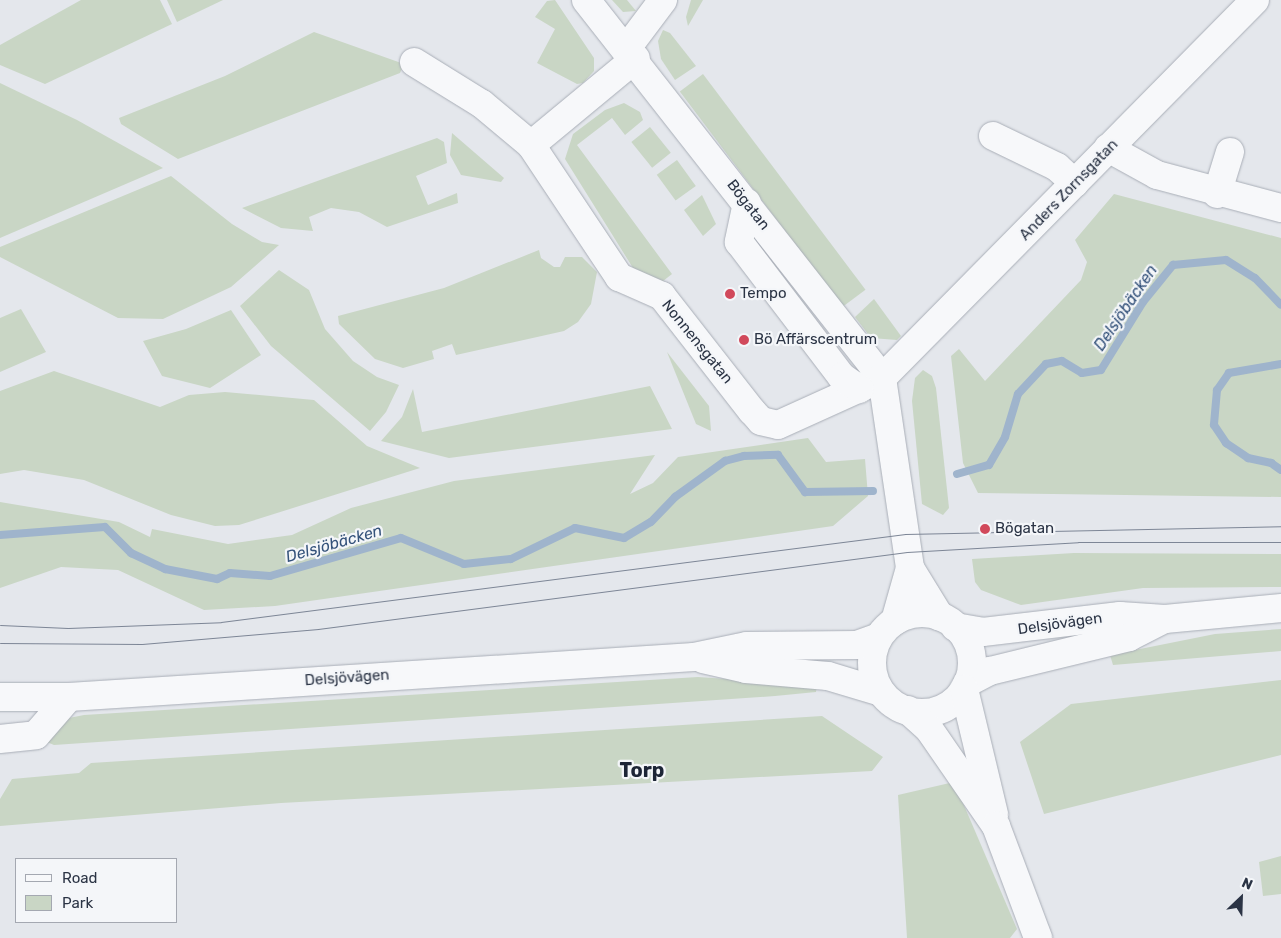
<!DOCTYPE html>
<html>
<head>
<meta charset="utf-8">
<style>
  body { margin:0 }
  #map { position:relative; width:1281px; height:938px; overflow:hidden; background:#e4e7ec; font-family:Rubik,sans-serif }
  div>[style] { position:absolute }
  [style*='--x'] { left:calc(var(--x)*1px); top:calc(var(--y)*1px); width:calc(var(--w)*1px); rotate:calc(var(--a)*1deg) }
  .green>* { inset:0; background:#c9d6c5; transform-origin:0 0 }
  .stream>* { height:8px; margin:-4px; padding:0 4px; transform-origin:4px; border-radius:4px; background:#9fb4cc }
  .roads { filter:drop-shadow(0 0 1px #a9aeb7) drop-shadow(0 0 1px #a9aeb7) }
  .minor>* { height:28px; margin:-14px; padding:0 14px; transform-origin:14px; border-radius:14px; background:#f7f8fa }
  .minor>.ring { margin:-14px; padding:0; box-sizing:content-box; background:none; border:28px solid #f7f8fa; border-radius:50% }
  .tram>* { height:1px; margin:-0.5px; padding:0 0.5px; transform-origin:0.5px; border-radius:0.5px; background:#7d8696 }
  .dots>* { width:14px; height:14px; translate:-50% -50%; box-sizing:border-box; border:2px solid #f4f6f9; border-radius:50% }
  span { translate:-50% -50%; white-space:nowrap; text-align:center; line-height:1.15; -webkit-text-stroke:4.5px #f4f6f9; paint-order:stroke }
  .street-label { font-size:15px; color:#2b3445 }
  .poi-label { font-size:15px; color:#2b3445 }
  .left { translate:0 -50%; text-align:left }
  .water-label { font-size:16px; color:#34527a; font-style:italic }
  .district-label { font-size:20px; color:#1d2536; font-weight:700 }
  .legend { position:absolute; left:15px; top:858px; width:162px; height:65px; box-sizing:border-box; background:#f4f6f9; border:1px solid #a4a8b1; margin:0; padding:6px 9px; list-style:none; font-size:15px; color:#2b3445 }
  .legend li { display:flex; align-items:center; gap:10px; height:25px }
  .legend b { width:25px; border:1px solid #a4a8b1 }
  .north { position:absolute; left:1216px; top:873px; width:50px; height:50px; -webkit-text-stroke:4px #f4f6f9; paint-order:stroke; rotate:24deg; font-size:14px; font-weight:700; line-height:20px; text-align:center; color:#2b3445 }
  .north::after { content:''; display:block; margin:auto; width:18px; height:22px; background:#2b3445; clip-path:polygon(50% 0,100% 100%,50% 72%,0 100%) }
</style>
</head>
<body>
<div id="map">
  <div class="green">
    <i style="clip-path:polygon(81px 0,160px 0,172px 24px,45px 84px,0 65px,0 45px)"></i>
    <i style="clip-path:polygon(167px 0,223px 0,177px 22px)"></i>
    <i style="clip-path:polygon(555px 0,594px 58px,594px 71px,583px 83px,577px 84px,537px 63px,555px 29px,535px 17px,547px 1px)"></i>
    <i style="clip-path:polygon(612px 0,627px 0,636px 11px,623px 12px)"></i>
    <i style="clip-path:polygon(691px 0,703px 0,688px 26px,686px 17px)"></i>
    <i style="clip-path:polygon(663px 30px,670px 33px,696px 66px,675px 80px,661px 59px,658px 41px)"></i>
    <i style="clip-path:polygon(314px 32px,404px 64px,400px 73px,178px 159px,121px 124px,119px 118px,225px 76px)"></i>
    <i style="left:703px;top:74px;width:270px;height:29px;rotate:53deg"></i>
    <i style="clip-path:polygon(0 83px,77px 120px,163px 168px,0 238px)"></i>
    <i style="clip-path:polygon(624px 103px,640px 112px,643px 120px,625px 135px,612px 118px,577px 145px,672px 274px,658px 285px,638px 276px,565px 159px,573px 134px,605px 110px)"></i>
    <i style="left:650px;top:127px;width:33px;height:24px;rotate:51deg"></i>
    <i style="clip-path:polygon(452px 133px,504px 178px,501px 182px,461px 175px,450px 155px)"></i>
    <i style="clip-path:polygon(437px 138px,444px 142px,447px 163px,416px 176px,428px 205px,457px 193px,458px 203px,387px 227px,359px 212px,331px 208px,309px 217px,313px 231px,281px 228px,242px 208px)"></i>
    <i style="left:677px;top:160px;width:32px;height:25px;rotate:54deg"></i>
    <i style="clip-path:polygon(171px 176px,232px 224px,262px 242px,279px 245px,231px 287px,163px 319px,118px 318px,0 257px,0 247px)"></i>
    <i style="clip-path:polygon(1114px 194px,1281px 238px,1281px 497px,978px 493px,963px 463px,951px 356px,959px 349px,985px 381px,1081px 280px,1087px 262px,1075px 240px)"></i>
    <i style="clip-path:polygon(702px 195px,716px 224px,703px 236px,684px 210px)"></i>
    <i style="clip-path:polygon(539px 250px,541px 258px,554px 267px,560px 267px,565px 257px,582px 257px,597px 272px,591px 304px,578px 322px,564px 331px,456px 355px,452px 344px,432px 351px,434px 359px,403px 368px,375px 359px,339px 324px,338px 316px,444px 288px)"></i>
    <i style="clip-path:polygon(279px 270px,309px 290px,325px 329px,353px 361px,377px 377px,399px 385px,386px 412px,370px 431px,271px 346px,240px 306px)"></i>
    <i style="clip-path:polygon(874px 299px,901px 336px,897px 340px,871px 338px,855px 317px)"></i>
    <i style="clip-path:polygon(21px 309px,46px 352px,0 372px,0 318px)"></i>
    <i style="clip-path:polygon(231px 310px,261px 355px,210px 388px,162px 376px,143px 341px,186px 329px)"></i>
    <i style="clip-path:polygon(667px 352px,709px 406px,711px 431px,696px 424px)"></i>
    <i style="clip-path:polygon(923px 370px,932px 376px,936px 388px,949px 508px,943px 515px,922px 504px,912px 401px,915px 378px)"></i>
    <i style="clip-path:polygon(54px 371px,160px 407px,189px 395px,225px 392px,314px 400px,367px 446px,420px 468px,239px 525px,215px 526px,171px 515px,84px 480px,24px 470px,0 474px,0 391px)"></i>
    <i style="clip-path:polygon(650px 386px,672px 429px,449px 458px,381px 441px,402px 417px,413px 389px,422px 432px)"></i>
    <i style="clip-path:polygon(808px 438px,826px 462px,865px 459px,868px 496px,833px 526px,275px 606px,204px 610px,118px 570px,61px 567px,0 588px,0 502px,119px 522px,150px 537px,152px 529px,228px 544px,292px 535px,351px 508px,454px 481px,655px 455px,630px 494px,653px 483px,678px 457px)"></i>
    <i style="clip-path:polygon(1074px 553px,1281px 554px,1281px 587px,1143px 588px,1021px 605px,981px 590px,975px 582px,972px 559px)"></i>
    <i style="clip-path:polygon(1281px 629px,1281px 651px,1113px 665px,1110px 655px,1215px 634px)"></i>
    <i style="clip-path:polygon(698px 677px,817px 685px,816px 692px,775px 696px,54px 745px,40px 739px,69px 718px,84px 715px)"></i>
    <i style="clip-path:polygon(1281px 680px,1281px 755px,1044px 814px,1020px 742px,1071px 704px)"></i>
    <i style="clip-path:polygon(822px 716px,883px 757px,872px 771px,281px 803px,0 826px,0 799px,12px 779px,79px 773px,91px 763px)"></i>
    <i style="clip-path:polygon(954px 782px,1017px 929px,1010px 938px,907px 938px,898px 795px)"></i>
    <i style="clip-path:polygon(1281px 856px,1281px 894px,1263px 896px,1259px 862px)"></i>
  </div>
  <div class="stream">
    <i style="--x:1281;--y:364;--w:53;--a:170.2"></i>
    <i style="--x:1229;--y:373;--w:21;--a:125"></i>
    <i style="--x:1217;--y:390;--w:35;--a:95"></i>
    <i style="--x:1214;--y:425;--w:22;--a:56"></i>
    <i style="--x:1226;--y:443;--w:27;--a:34"></i>
    <i style="--x:1248;--y:458;--w:24;--a:12"></i>
    <i style="--x:1271;--y:463;--w:12;--a:35"></i>
    <i style="--x:957;--y:474;--w:33;--a:-16"></i>
    <i style="--x:989;--y:465;--w:32;--a:-60"></i>
    <i style="--x:1005;--y:437;--w:45;--a:-73.2"></i>
    <i style="--x:1018;--y:394;--w:41;--a:-47"></i>
    <i style="--x:1046;--y:364;--w:16;--a:-11"></i>
    <i style="--x:1062;--y:361;--w:23;--a:31"></i>
    <i style="--x:1082;--y:373;--w:19;--a:-9"></i>
    <i style="--x:1101;--y:370;--w:80;--a:-58.3"></i>
    <i style="--x:1143;--y:302;--w:48;--a:-51"></i>
    <i style="--x:1173;--y:265;--w:53;--a:-5.4"></i>
    <i style="--x:1226;--y:260;--w:34;--a:32"></i>
    <i style="--x:1255;--y:278;--w:37;--a:46"></i>
    <i style="--x:0;--y:535;--w:105;--a:-4.4"></i>
    <i style="--x:105;--y:527;--w:37;--a:45"></i>
    <i style="--x:131;--y:553;--w:38;--a:25"></i>
    <i style="--x:165;--y:569;--w:53;--a:10.9"></i>
    <i style="--x:217;--y:579;--w:14;--a:-25"></i>
    <i style="--x:230;--y:573;--w:40;--a:4.3"></i>
    <i style="--x:270;--y:576;--w:136;--a:-16.2"></i>
    <i style="--x:401;--y:538;--w:68;--a:22.4"></i>
    <i style="--x:464;--y:564;--w:47;--a:-6.1"></i>
    <i style="--x:511;--y:559;--w:71;--a:-25.8"></i>
    <i style="--x:575;--y:528;--w:50;--a:11.5"></i>
    <i style="--x:624;--y:538;--w:31;--a:-31"></i>
    <i style="--x:651;--y:522;--w:35;--a:-46"></i>
    <i style="--x:675;--y:497;--w:62;--a:-35.8"></i>
    <i style="--x:725;--y:461;--w:20;--a:-15"></i>
    <i style="--x:744;--y:456;--w:34;--a:-2"></i>
    <i style="--x:778;--y:455;--w:46;--a:53.9"></i>
    <i style="--x:805;--y:492;--w:68;--a:-0.8"></i>
  </div>
  <div class="roads">
    <div class="minor">
      <i style="--x:586;--y:0;--w:480;--a:51.9"></i>
      <i style="--x:882;--y:378;--w:192;--a:81.6"></i>
      <i style="--x:910;--y:568;--w:57;--a:58.5"></i>
      <i style="--x:627;--y:48;--w:60;--a:-53.1"></i>
      <i style="--x:414;--y:62;--w:80;--a:31.7"></i>
      <i style="--x:482;--y:104;--w:64;--a:39.9"></i>
      <i style="--x:531;--y:145;--w:159;--a:56.3"></i>
      <i style="--x:619;--y:277;--w:47;--a:23.8"></i>
      <i style="--x:662;--y:296;--w:146;--a:52"></i>
      <i style="--x:752;--y:411;--w:13;--a:48"></i>
      <i style="--x:761;--y:421;--w:17;--a:13"></i>
      <i style="--x:778;--y:425;--w:114;--a:-24.3"></i>
      <i style="--x:882;--y:378;--w:531;--a:-45.38"></i>
      <i style="--x:993;--y:136;--w:71;--a:25.8"></i>
      <i style="--x:1057;--y:167;--w:24;--a:42"></i>
      <i style="--x:531;--y:145;--w:136;--a:-39.6"></i>
      <i style="--x:1108;--y:148;--w:56;--a:28.9"></i>
      <i style="--x:1157;--y:175;--w:128;--a:14.9"></i>
      <i style="--x:1217;--y:194;--w:44;--a:-72.8"></i>
      <i style="--x:747;--y:203;--w:40;--a:102"></i>
      <i style="--x:739;--y:242;--w:170;--a:52.7"></i>
      <i style="--x:842;--y:377;--w:21;--a:35"></i>
      <i class="ring" style="left:872px;top:613px;width:72px;height:72px"></i>
      <i style="--x:895;--y:621;--w:55;--a:-74.2"></i>
      <i style="--x:955;--y:627;--w:28;--a:10"></i>
      <i style="--x:983;--y:632;--w:138;--a:-6.7"></i>
      <i style="--x:1120;--y:616;--w:45;--a:3.8"></i>
      <i style="--x:1165;--y:619;--w:117;--a:-5.4"></i>
      <i style="--x:703;--y:659;--w:44;--a:13.1"></i>
      <i style="--x:746;--y:669;--w:82;--a:4.9"></i>
      <i style="--x:828;--y:676;--w:55;--a:16.8"></i>
      <i style="--x:967;--y:683;--w:26;--a:-28"></i>
      <i style="--x:990;--y:671;--w:143;--a:-13.7"></i>
      <i style="--x:1129;--y:637;--w:39;--a:-27"></i>
      <i style="--x:964;--y:689;--w:129;--a:76.5"></i>
      <i style="--x:0;--y:697;--w:69;--a:0"></i>
      <i style="--x:69;--y:697;--w:626;--a:-3.66"></i>
      <i style="--x:694;--y:657;--w:54;--a:-11.7"></i>
      <i style="--x:747;--y:646;--w:110;--a:-0.5"></i>
      <i style="--x:857;--y:645;--w:23;--a:-20"></i>
      <i style="--x:908;--y:710;--w:28;--a:42"></i>
      <i style="--x:929;--y:729;--w:118;--a:55.4"></i>
      <i style="--x:996;--y:826;--w:120;--a:69.4"></i>
      <i style="--x:0;--y:739;--w:36;--a:-6"></i>
      <i style="--x:36;--y:735;--w:50;--a:-49"></i>
    </div>
  </div>
  <div class="tram">
    <i style="--x:0;--y:625;--w:68;--a:2.5"></i>
    <i style="--x:68;--y:628;--w:153;--a:-2.2"></i>
    <i style="--x:221;--y:622;--w:690;--a:-7.33"></i>
    <i style="--x:905;--y:534;--w:376;--a:-1.2"></i>
    <i style="--x:0;--y:643;--w:142;--a:0.4"></i>
    <i style="--x:142;--y:644;--w:177;--a:-4.9"></i>
    <i style="--x:318;--y:629;--w:594;--a:-7.45"></i>
    <i style="--x:907;--y:552;--w:171;--a:-3.3"></i>
    <i style="--x:1078;--y:542;--w:203;--a:0"></i>
  </div>
  <div class="dots">
    <i style="left:730px;top:294px;background:#d1495b"></i>
    <i style="left:744px;top:340px;background:#d1495b"></i>
    <i style="left:985px;top:529px;background:#d1495b"></i>
  </div>
  <div class="street-label">
    <span style="left:1069px;top:190px;rotate:-46deg">Anders Zornsgatan</span>
    <span style="left:748px;top:205px;rotate:52deg">Bögatan</span>
    <span style="left:697px;top:342px;rotate:51deg">Nonnensgatan</span>
    <span style="left:1060px;top:624px;rotate:-8deg">Delsjövägen</span>
    <span style="left:347px;top:678px;rotate:-4deg">Delsjövägen</span>
  </div>
  <div class="poi-label">
    <span class="left" style="left:740px;top:294px">Tempo</span>
    <span class="left" style="left:754px;top:340px">Bö Affärscentrum</span>
    <span class="left" style="left:995px;top:529px">Bögatan</span>
  </div>
  <div class="water-label">
    <span style="left:1126px;top:308px;rotate:-56deg">Delsjöbäcken</span>
    <span style="left:334px;top:544px;rotate:-16deg">Delsjöbäcken</span>
  </div>
  <div class="district-label">
    <span style="left:642px;top:770px">Torp</span>
  </div>
  <ul class="legend">
  <li><b style="height:6px;background:#f7f8fa"></b>Road</li>
  <li><b style="height:14px;background:#c9d6c5"></b>Park</li>
  </ul>
  <div class="north">N</div>
</div>
</body>
</html>
